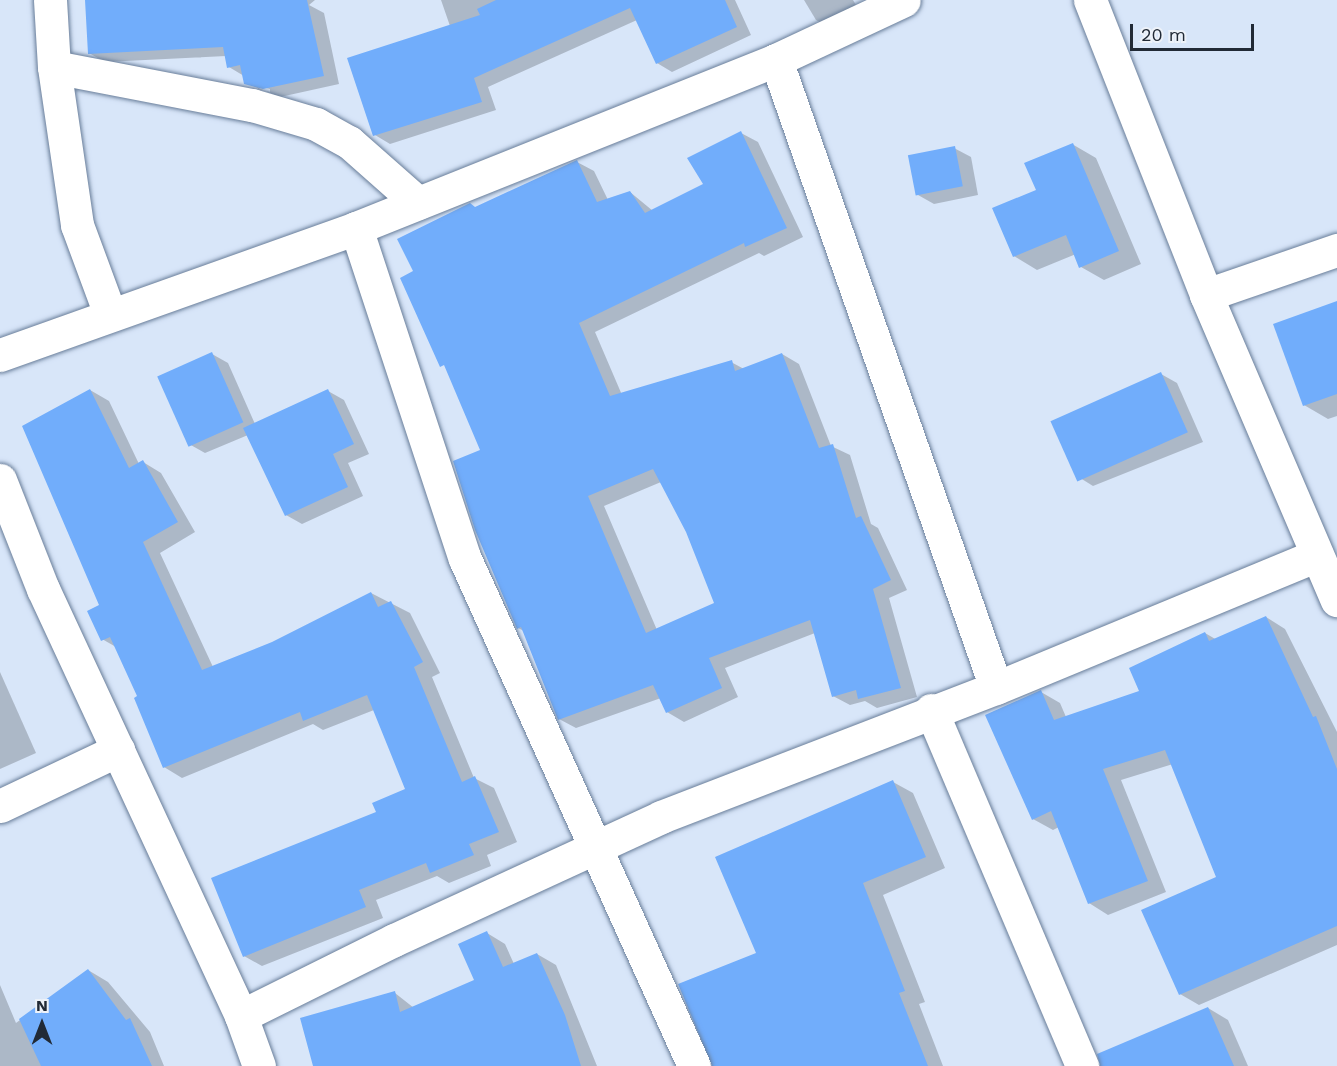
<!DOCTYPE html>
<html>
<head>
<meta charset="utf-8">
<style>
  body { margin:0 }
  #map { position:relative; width:1337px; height:1066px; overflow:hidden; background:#d8e6f9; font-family:"Work Sans",sans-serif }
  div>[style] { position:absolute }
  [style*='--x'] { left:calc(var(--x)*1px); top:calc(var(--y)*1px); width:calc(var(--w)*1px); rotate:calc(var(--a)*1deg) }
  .shadow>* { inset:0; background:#0003 }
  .building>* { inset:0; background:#71adfb; transform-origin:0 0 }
  .roads { filter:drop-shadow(0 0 2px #687d99) drop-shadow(0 0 2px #687d99) }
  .minor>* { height:33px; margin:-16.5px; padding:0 16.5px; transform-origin:16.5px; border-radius:16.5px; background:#fff }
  span { translate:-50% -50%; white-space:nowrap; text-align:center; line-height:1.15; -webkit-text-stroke:5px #edf2f9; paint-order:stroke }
  .north { position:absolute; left:12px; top:994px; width:60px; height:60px; -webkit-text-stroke:4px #edf2f9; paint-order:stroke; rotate:0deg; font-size:16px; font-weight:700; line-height:24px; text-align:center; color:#212a36 }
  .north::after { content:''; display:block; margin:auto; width:21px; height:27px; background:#212a36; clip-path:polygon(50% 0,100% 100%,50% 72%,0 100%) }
  .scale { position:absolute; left:1130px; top:24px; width:124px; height:27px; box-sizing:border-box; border:3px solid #212a36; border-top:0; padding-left:8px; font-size:18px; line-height:21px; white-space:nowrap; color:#212a36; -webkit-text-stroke:4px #edf2f9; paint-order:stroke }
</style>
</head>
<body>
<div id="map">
  <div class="shadow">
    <i style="clip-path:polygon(evenodd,86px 0,315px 0,309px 5px,324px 13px,339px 84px,280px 97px,246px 83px,244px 76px,229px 67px,226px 56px,105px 62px,89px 53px,86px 0,258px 86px,270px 89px,270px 92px,258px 89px,258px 86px)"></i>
    <i style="clip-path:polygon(441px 0,735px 0,751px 35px,672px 72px,657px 63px,637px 20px,488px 87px,496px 110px,390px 144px,375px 135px,450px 26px)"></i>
    <i style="clip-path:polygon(804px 0,853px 0,856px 5px,832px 29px,816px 20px)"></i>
    <i style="clip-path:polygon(evenodd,741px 133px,758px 142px,803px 237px,764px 256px,759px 253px,595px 332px,622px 395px,731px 362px,744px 369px,782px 354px,799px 364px,831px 446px,850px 455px,871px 524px,878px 528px,907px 590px,889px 598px,917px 697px,877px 708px,865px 701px,850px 705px,833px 696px,815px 633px,725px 668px,738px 697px,684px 722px,667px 712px,661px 698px,576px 728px,559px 719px,524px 631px,518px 628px,482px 451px,415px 272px,476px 208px,577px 162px,594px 171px,608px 200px,630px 192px,653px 211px,705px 184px,741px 133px,661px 482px,687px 531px,716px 604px,657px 630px,604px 506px,661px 482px)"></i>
    <i style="clip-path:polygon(1072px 144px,1096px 158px,1141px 264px,1104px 280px,1081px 267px,1076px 254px,1037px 270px,1014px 256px,1038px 190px)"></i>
    <i style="clip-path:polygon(954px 148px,971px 157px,978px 195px,934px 204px,918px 195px)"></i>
    <i style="clip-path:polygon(1337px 303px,1337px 416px,1328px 419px,1304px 405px)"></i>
    <i style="clip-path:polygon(212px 354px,228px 363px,255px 424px,328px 391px,344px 400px,369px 454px,348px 463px,363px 496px,302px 524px,286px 515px,248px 435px,205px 453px,189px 444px)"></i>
    <i style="clip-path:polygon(1161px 374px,1177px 383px,1203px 442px,1093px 486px,1077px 476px)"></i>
    <i style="clip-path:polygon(90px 390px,109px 401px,139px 464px,143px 462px,161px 473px,195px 532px,160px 553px,213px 667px,272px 643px,371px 593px,410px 613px,440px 673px,432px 677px,474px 778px,494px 788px,517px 842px,487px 855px,491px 866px,449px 883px,437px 876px,376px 900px,383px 918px,262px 966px,244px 956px,378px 813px,407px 789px,374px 710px,323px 730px,313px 724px,182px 778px,164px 767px,139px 697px,116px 647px,102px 639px)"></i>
    <i style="clip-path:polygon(1266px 617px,1285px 629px,1337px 732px,1337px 945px,1199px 1005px,1180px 994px,1218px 878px,1173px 764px,1121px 780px,1166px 892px,1108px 915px,1089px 903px,1059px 827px,1053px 830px,1033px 819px,1041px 692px,1060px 703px,1066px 717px,1142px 692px,1205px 633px,1217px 640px)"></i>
    <i style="clip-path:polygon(0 672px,36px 753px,0 769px)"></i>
    <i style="clip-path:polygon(893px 782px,913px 793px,945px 868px,883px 895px,925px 1002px,919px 1004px,943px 1066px,712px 1066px,758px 953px)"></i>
    <i style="clip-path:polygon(487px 933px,505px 944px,514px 964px,537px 954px,556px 965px,597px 1066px,315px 1066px,395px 993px,414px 1008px,476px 981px)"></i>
    <i style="clip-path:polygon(88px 970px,108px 982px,150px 1032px,164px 1066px,0 1066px,0 985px,16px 1023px)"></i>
    <i style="clip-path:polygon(1208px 1008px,1228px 1020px,1248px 1066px,1129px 1066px)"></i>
  </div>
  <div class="building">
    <i style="clip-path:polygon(85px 0,307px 0,324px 76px,263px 89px,244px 84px,240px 65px,227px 68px,223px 47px,88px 54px)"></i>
    <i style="clip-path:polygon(496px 0,725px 0,737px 27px,656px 64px,630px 8px,474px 78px,482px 102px,373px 136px,347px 58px,480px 15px,477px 9px)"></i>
    <i style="clip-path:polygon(evenodd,741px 131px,787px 228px,745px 247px,744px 243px,579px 323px,610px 396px,732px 360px,735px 371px,782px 353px,819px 448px,833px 444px,856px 518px,861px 516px,891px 580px,873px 589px,901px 688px,858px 699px,856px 690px,832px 697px,810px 620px,709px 658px,722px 688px,666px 713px,653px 685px,558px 720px,521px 627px,517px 629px,475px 530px,453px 461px,480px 450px,444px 365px,440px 367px,400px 278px,413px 271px,397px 239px,470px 203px,475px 207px,577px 160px,597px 202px,630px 191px,645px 213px,703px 184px,687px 158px,741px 131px,653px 469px,686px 532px,714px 603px,646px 633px,588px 496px,653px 469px)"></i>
    <i style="clip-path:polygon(1073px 143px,1119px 251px,1079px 268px,1066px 235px,1013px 257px,992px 208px,1036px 190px,1024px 163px)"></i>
    <i style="left:955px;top:146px;width:41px;height:48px;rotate:79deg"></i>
    <i style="clip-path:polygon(1337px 301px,1337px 394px,1303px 406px,1273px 324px)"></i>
    <i style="left:212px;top:352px;width:77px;height:60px;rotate:66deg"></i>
    <i style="left:1161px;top:372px;width:66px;height:121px;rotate:66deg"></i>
    <i style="clip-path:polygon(90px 389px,129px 468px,143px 460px,178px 522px,143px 542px,202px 670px,272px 642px,371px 592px,378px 607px,391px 601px,423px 662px,414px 667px,462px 782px,475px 776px,499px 832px,469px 844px,474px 855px,430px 873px,426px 863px,359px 890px,366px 907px,243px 957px,211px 878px,376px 812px,372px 803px,405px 789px,367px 695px,303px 721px,300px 712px,163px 768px,134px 698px,137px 696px,110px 637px,101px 641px,87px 611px,99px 605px,22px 426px)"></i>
    <i style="clip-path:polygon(328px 389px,354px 444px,333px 454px,348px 487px,285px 516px,243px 428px)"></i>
    <i style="clip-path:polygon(1266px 616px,1313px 717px,1316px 716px,1337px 769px,1337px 926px,1179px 995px,1141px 910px,1216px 877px,1165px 750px,1103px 769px,1148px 881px,1088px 904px,1051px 811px,1032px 820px,985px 715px,1041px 690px,1054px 720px,1139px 691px,1129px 668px,1205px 632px,1209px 641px)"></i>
    <i style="clip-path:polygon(893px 780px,926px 857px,863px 883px,905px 991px,899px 993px,928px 1066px,712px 1066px,678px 984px,756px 953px,715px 857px)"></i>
    <i style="clip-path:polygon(487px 931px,503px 967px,537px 953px,565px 1015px,581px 1066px,313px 1066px,300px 1018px,395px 991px,400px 1012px,474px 980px,458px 944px)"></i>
    <i style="clip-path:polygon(88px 969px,126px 1020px,130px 1018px,152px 1066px,41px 1066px,19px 1019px)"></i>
    <i style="clip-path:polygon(1208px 1007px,1234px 1066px,1100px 1066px,1097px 1054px)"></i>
  </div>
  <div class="roads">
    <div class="minor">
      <i style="--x:50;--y:0;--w:67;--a:86.6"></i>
      <i style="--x:54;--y:67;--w:160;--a:81.7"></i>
      <i style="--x:77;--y:225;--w:95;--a:69.7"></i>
      <i style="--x:1090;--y:0;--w:317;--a:68.5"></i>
      <i style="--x:1206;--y:295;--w:332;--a:66.8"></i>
      <i style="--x:776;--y:60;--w:665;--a:70.69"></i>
      <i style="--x:54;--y:67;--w:202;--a:10.9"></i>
      <i style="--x:252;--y:105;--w:67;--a:16.5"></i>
      <i style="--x:316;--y:124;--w:38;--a:29"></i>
      <i style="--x:349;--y:142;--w:92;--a:41.5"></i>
      <i style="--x:356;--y:228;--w:348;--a:71.8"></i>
      <i style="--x:465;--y:559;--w:556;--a:65.69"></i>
      <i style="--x:1206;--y:295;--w:139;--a:-19"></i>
      <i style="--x:0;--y:355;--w:378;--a:-19.6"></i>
      <i style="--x:356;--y:228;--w:452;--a:-21.8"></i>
      <i style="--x:776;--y:60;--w:141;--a:-25.1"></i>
      <i style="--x:0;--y:480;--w:117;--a:68.5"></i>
      <i style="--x:43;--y:589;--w:471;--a:65.1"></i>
      <i style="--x:241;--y:1016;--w:53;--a:70.2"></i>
      <i style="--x:931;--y:710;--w:387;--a:67"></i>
      <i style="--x:0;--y:806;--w:131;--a:-25.4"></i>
      <i style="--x:241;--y:1016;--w:171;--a:-26.4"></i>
      <i style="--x:394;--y:940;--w:294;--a:-24.7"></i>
      <i style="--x:661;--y:817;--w:359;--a:-21.1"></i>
      <i style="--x:996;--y:688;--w:347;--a:-22.5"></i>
    </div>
  </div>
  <div class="north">N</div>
  <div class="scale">20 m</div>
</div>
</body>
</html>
